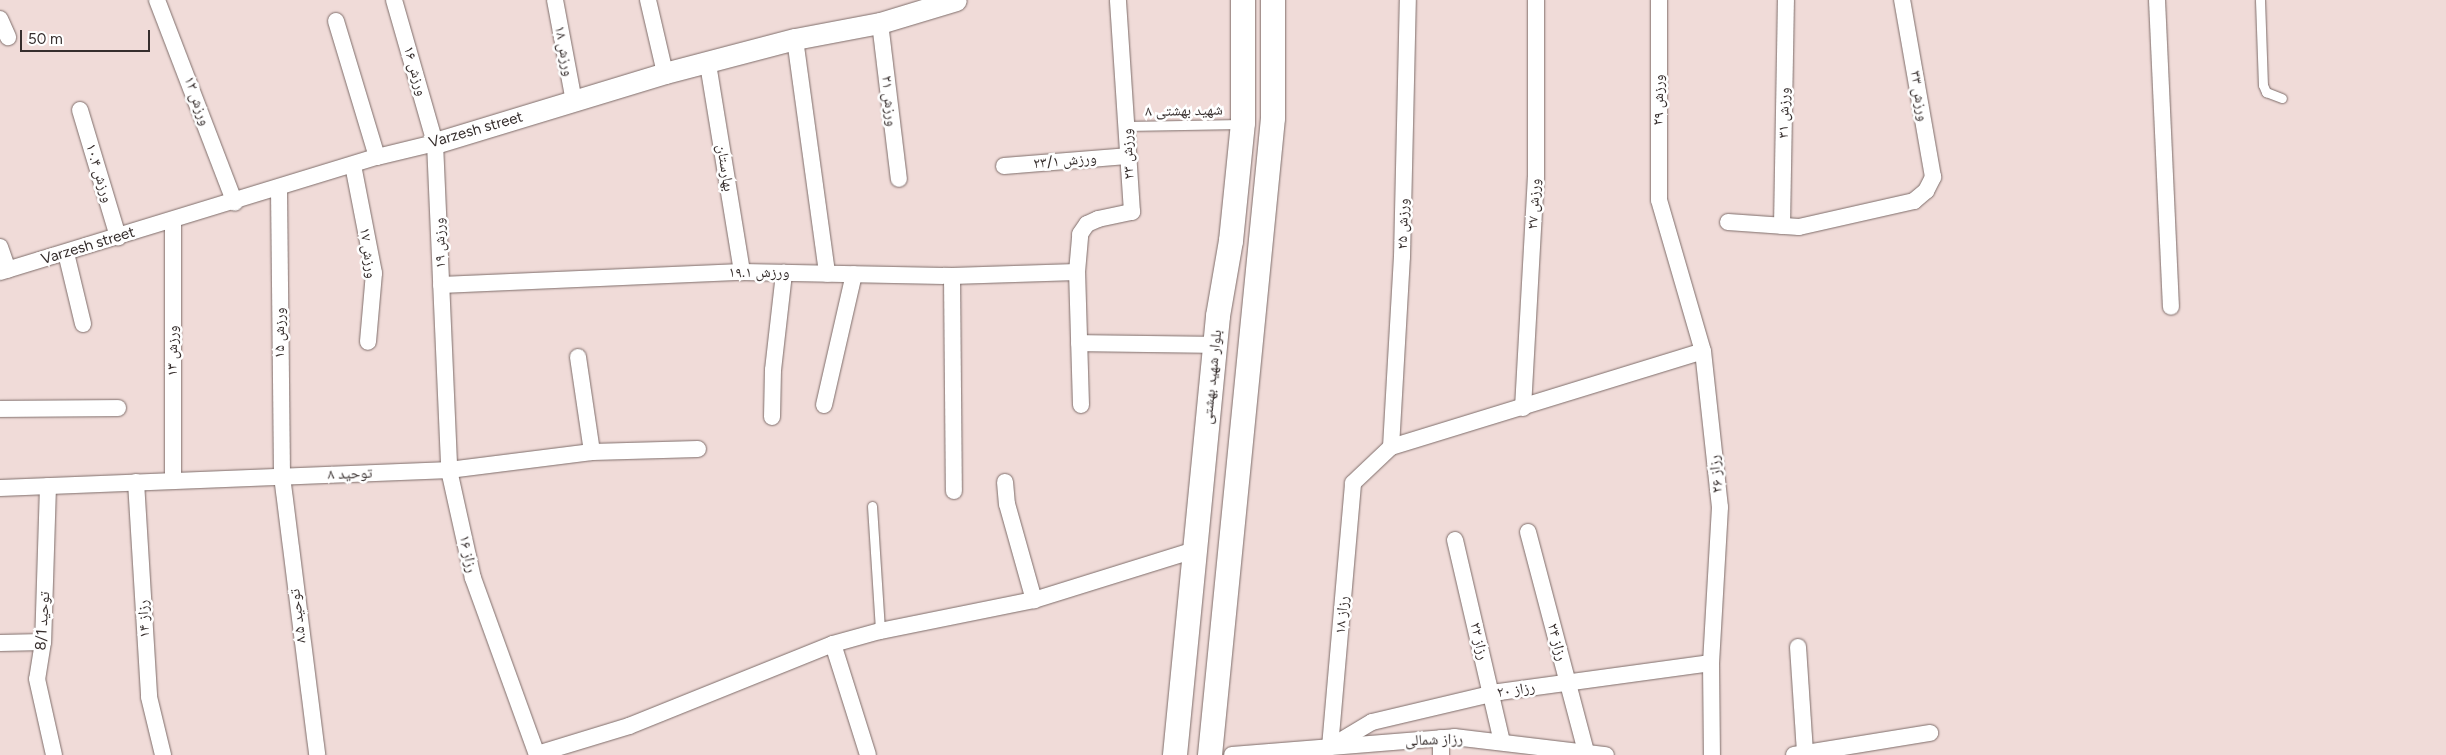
<!DOCTYPE html>
<html>
<head>
<meta charset="utf-8">
<style>
  body { margin:0 }
  #map { position:relative; width:2446px; height:755px; overflow:hidden; background:#f0dbd8; font-family:Figtree,"Noto Naskh Arabic",sans-serif }
  div>[style] { position:absolute }
  [style*='--x'] { left:calc(var(--x)*1px); top:calc(var(--y)*1px); width:calc(var(--w)*1px); rotate:calc(var(--a)*1deg) }
  .roads { filter:drop-shadow(0 0 1px #7e6d6a) drop-shadow(0 0 1px #7e6d6a) }
  .service>* { height:9px; margin:-4.5px; padding:0 4.5px; transform-origin:4.5px; border-radius:4.5px; background:#fff }
  .minor>* { height:16px; margin:-8px; padding:0 8px; transform-origin:8px; border-radius:8px; background:#fff }
  .tertiary>* { height:21px; margin:-10.5px; padding:0 10.5px; transform-origin:10.5px; border-radius:10.5px; background:#fff }
  .secondary>* { height:24px; margin:-12px; padding:0 12px; transform-origin:12px; border-radius:12px; background:#fff }
  span { translate:-50% -50%; white-space:nowrap; text-align:center; line-height:1.15; -webkit-text-stroke:5px #fff; paint-order:stroke }
  .street-label { font-size:15px; color:#362e2d }
  .scale { position:absolute; left:20px; top:30px; width:130px; height:22px; box-sizing:border-box; border:2px solid #362e2d; border-top:0; padding-left:6px; font-size:15px; line-height:18px; white-space:nowrap; color:#362e2d; -webkit-text-stroke:4px #fff; paint-order:stroke }
</style>
</head>
<body>
<div id="map">
  <div class="roads">
    <div class="service">
      <i style="--x:2260;--y:0;--w:85;--a:88"></i>
      <i style="--x:2263;--y:85;--w:8;--a:67"></i>
      <i style="--x:2266;--y:92;--w:17;--a:21"></i>
      <i style="--x:1126;--y:126;--w:115;--a:-1"></i>
      <i style="--x:872;--y:506;--w:125;--a:86.3"></i>
    </div>
    <div class="minor">
      <i style="--x:157;--y:0;--w:217;--a:69"></i>
      <i style="--x:394;--y:0;--w:149;--a:74"></i>
      <i style="--x:435;--y:143;--w:327;--a:87.5"></i>
      <i style="--x:449;--y:470;--w:111;--a:77.5"></i>
      <i style="--x:473;--y:578;--w:188;--a:70.1"></i>
      <i style="--x:555;--y:0;--w:104;--a:79.4"></i>
      <i style="--x:648;--y:0;--w:75;--a:76.9"></i>
      <i style="--x:1659;--y:0;--w:200;--a:90"></i>
      <i style="--x:1659;--y:200;--w:157;--a:73.8"></i>
      <i style="--x:1703;--y:351;--w:157;--a:83.8"></i>
      <i style="--x:1720;--y:507;--w:156;--a:93.3"></i>
      <i style="--x:1711;--y:663;--w:92;--a:89.4"></i>
      <i style="--x:2157;--y:0;--w:307;--a:87.4"></i>
      <i style="--x:0;--y:19;--w:20;--a:66"></i>
      <i style="--x:336;--y:21;--w:142;--a:73.2"></i>
      <i style="--x:880;--y:23;--w:157;--a:83.1"></i>
      <i style="--x:795;--y:39;--w:237;--a:82.2"></i>
      <i style="--x:708;--y:64;--w:211;--a:80.7"></i>
      <i style="--x:80;--y:110;--w:133;--a:73.3"></i>
      <i style="--x:353;--y:165;--w:110;--a:79"></i>
      <i style="--x:374;--y:273;--w:69;--a:95"></i>
      <i style="--x:1004;--y:166;--w:123;--a:-4.6"></i>
      <i style="--x:279;--y:189;--w:287;--a:89.4"></i>
      <i style="--x:282;--y:476;--w:281;--a:82.8"></i>
      <i style="--x:1728;--y:222;--w:71;--a:4"></i>
      <i style="--x:1799;--y:227;--w:118;--a:-12.7"></i>
      <i style="--x:1914;--y:201;--w:16;--a:-40"></i>
      <i style="--x:1926;--y:191;--w:16;--a:-63"></i>
      <i style="--x:1933;--y:177;--w:180;--a:-99.9"></i>
      <i style="--x:1782;--y:226;--w:226;--a:-89"></i>
      <i style="--x:0;--y:247;--w:24;--a:71"></i>
      <i style="--x:66;--y:253;--w:73;--a:76.5"></i>
      <i style="--x:0;--y:272;--w:394;--a:-17"></i>
      <i style="--x:377;--y:157;--w:60;--a:-13.6"></i>
      <i style="--x:952;--y:276;--w:215;--a:89.5"></i>
      <i style="--x:441;--y:285;--w:301;--a:-2.5"></i>
      <i style="--x:742;--y:272;--w:210;--a:1.1"></i>
      <i style="--x:952;--y:276;--w:125;--a:-1.8"></i>
      <i style="--x:1079;--y:343;--w:136;--a:0.8"></i>
      <i style="--x:578;--y:357;--w:96;--a:81.6"></i>
      <i style="--x:824;--y:405;--w:134;--a:-77.1"></i>
      <i style="--x:1081;--y:405;--w:133;--a:-91.7"></i>
      <i style="--x:1077;--y:272;--w:38;--a:-85"></i>
      <i style="--x:1080;--y:234;--w:12;--a:-55"></i>
      <i style="--x:1087;--y:224;--w:12;--a:-24"></i>
      <i style="--x:1098;--y:219;--w:35;--a:-12"></i>
      <i style="--x:1132;--y:212;--w:212;--a:-93.8"></i>
      <i style="--x:1523;--y:408;--w:231;--a:-86.8"></i>
      <i style="--x:1536;--y:177;--w:177;--a:-90"></i>
      <i style="--x:0;--y:409;--w:118;--a:-0.5"></i>
      <i style="--x:772;--y:417;--w:47;--a:-88.8"></i>
      <i style="--x:773;--y:370;--w:98;--a:-83.5"></i>
      <i style="--x:1391;--y:447;--w:190;--a:-86.7"></i>
      <i style="--x:1402;--y:257;--w:257;--a:-88.7"></i>
      <i style="--x:173;--y:481;--w:260;--a:-90"></i>
      <i style="--x:136;--y:482;--w:215;--a:86.5"></i>
      <i style="--x:149;--y:697;--w:60;--a:76.4"></i>
      <i style="--x:1005;--y:482;--w:22;--a:85"></i>
      <i style="--x:1007;--y:504;--w:100;--a:74.3"></i>
      <i style="--x:48;--y:486;--w:156;--a:91.8"></i>
      <i style="--x:43;--y:642;--w:37;--a:99"></i>
      <i style="--x:37;--y:679;--w:78;--a:77.4"></i>
      <i style="--x:0;--y:488;--w:449;--a:-2.3"></i>
      <i style="--x:449;--y:470;--w:144;--a:-7.2"></i>
      <i style="--x:592;--y:452;--w:106;--a:-1.6"></i>
      <i style="--x:1528;--y:532;--w:228;--a:75.2"></i>
      <i style="--x:1455;--y:540;--w:207;--a:76.9"></i>
      <i style="--x:0;--y:643;--w:43;--a:-1.3"></i>
      <i style="--x:833;--y:644;--w:116;--a:72.5"></i>
      <i style="--x:1798;--y:647;--w:106;--a:86.2"></i>
      <i style="--x:1441;--y:738;--w:17;--a:90"></i>
      <i style="--x:1330;--y:747;--w:265;--a:-85"></i>
      <i style="--x:1353;--y:483;--w:52;--a:-43.5"></i>
      <i style="--x:1391;--y:447;--w:326;--a:-17.1"></i>
      <i style="--x:1330;--y:747;--w:49;--a:-30.8"></i>
      <i style="--x:1372;--y:722;--w:130;--a:-13.3"></i>
      <i style="--x:1499;--y:692;--w:214;--a:-7.8"></i>
      <i style="--x:537;--y:754;--w:96;--a:-16.9"></i>
      <i style="--x:629;--y:726;--w:220;--a:-21.9"></i>
      <i style="--x:833;--y:644;--w:49;--a:-15.5"></i>
      <i style="--x:880;--y:631;--w:157;--a:-11.4"></i>
      <i style="--x:1034;--y:600;--w:169;--a:-17.3"></i>
      <i style="--x:1232;--y:755;--w:223;--a:-4.6"></i>
      <i style="--x:1454;--y:737;--w:153;--a:6.8"></i>
      <i style="--x:1794;--y:755;--w:138;--a:-9.2"></i>
    </div>
    <div class="tertiary">
      <i style="--x:435;--y:143;--w:240;--a:-16.9"></i>
      <i style="--x:665;--y:73;--w:134;--a:-14.7"></i>
      <i style="--x:795;--y:39;--w:86;--a:-10.7"></i>
      <i style="--x:880;--y:23;--w:79;--a:-16.8"></i>
    </div>
    <div class="secondary">
      <i style="--x:1175;--y:755;--w:441;--a:-84.4"></i>
      <i style="--x:1218;--y:316;--w:76;--a:-80.2"></i>
      <i style="--x:1231;--y:241;--w:119;--a:-84.2"></i>
      <i style="--x:1243;--y:123;--w:123;--a:-90"></i>
      <i style="--x:1210;--y:755;--w:640;--a:-84.35"></i>
      <i style="--x:1273;--y:118;--w:118;--a:-90"></i>
    </div>
  </div>
  <div class="street-label">
    <span style="left:564px;top:51px;rotate:79deg">ورزش ۱۸</span>
    <span style="left:415px;top:71px;rotate:74deg">ورزش ۱۶</span>
    <span style="left:1919px;top:96px;rotate:80deg">ورزش ۳۳</span>
    <span style="left:1659px;top:100px;rotate:-90deg">ورزش ۲۹</span>
    <span style="left:197px;top:101px;rotate:70deg">ورزش ۱۲</span>
    <span style="left:889px;top:101px;rotate:83deg">ورزش ۲۱</span>
    <span style="left:1184px;top:111px;rotate:-1deg">شهید بهشتی ۸</span>
    <span style="left:1784px;top:113px;rotate:-89deg">ورزش ۳۱</span>
    <span style="left:476px;top:130px;rotate:-16deg">Varzesh street</span>
    <span style="left:1128px;top:154px;rotate:-93deg">ورزش ۲۳</span>
    <span style="left:1065px;top:161px;rotate:-5deg">ورزش ۲۳/۱</span>
    <span style="left:725px;top:168px;rotate:81deg">بهارستان</span>
    <span style="left:99px;top:173px;rotate:73deg">ورزش ۱۰.۴</span>
    <span style="left:1534px;top:204px;rotate:-87deg">ورزش ۲۷</span>
    <span style="left:1403px;top:224px;rotate:-89deg">ورزش ۲۵</span>
    <span style="left:440px;top:243px;rotate:-92deg">ورزش ۱۹</span>
    <span style="left:88px;top:246px;rotate:-17deg">Varzesh street</span>
    <span style="left:368px;top:253px;rotate:82deg">ورزش ۱۷</span>
    <span style="left:759px;top:273px">ورزش ۱۹.۱</span>
    <span style="left:280px;top:333px;rotate:-90deg">ورزش ۱۵</span>
    <span style="left:173px;top:351px;rotate:-90deg">ورزش ۱۳</span>
    <span style="left:1212px;top:377px;rotate:-84deg">بلوار شهید بهشتی</span>
    <span style="left:350px;top:474px;rotate:-2deg">توحید ۸</span>
    <span style="left:1716px;top:474px;rotate:-96deg">رزاز ۲۶</span>
    <span style="left:468px;top:554px;rotate:78deg">رزاز ۱۶</span>
    <span style="left:1342px;top:615px;rotate:-85deg">رزاز ۱۸</span>
    <span style="left:298px;top:616px;rotate:-97deg">توحید ۸.۵</span>
    <span style="left:144px;top:619px;rotate:-93deg">رزاز ۱۴</span>
    <span style="left:43px;top:621px;rotate:-86deg">توحید 8/1</span>
    <span style="left:1479px;top:641px;rotate:77deg">رزاز ۲۲</span>
    <span style="left:1557px;top:642px;rotate:75deg">رزاز ۲۴</span>
    <span style="left:1516px;top:690px;rotate:-9deg">رزاز ۲۰</span>
    <span style="left:1434px;top:740px;rotate:-2deg">رزاز شمالی</span>
  </div>
  <div class="scale">50 m</div>
</div>
</body>
</html>
